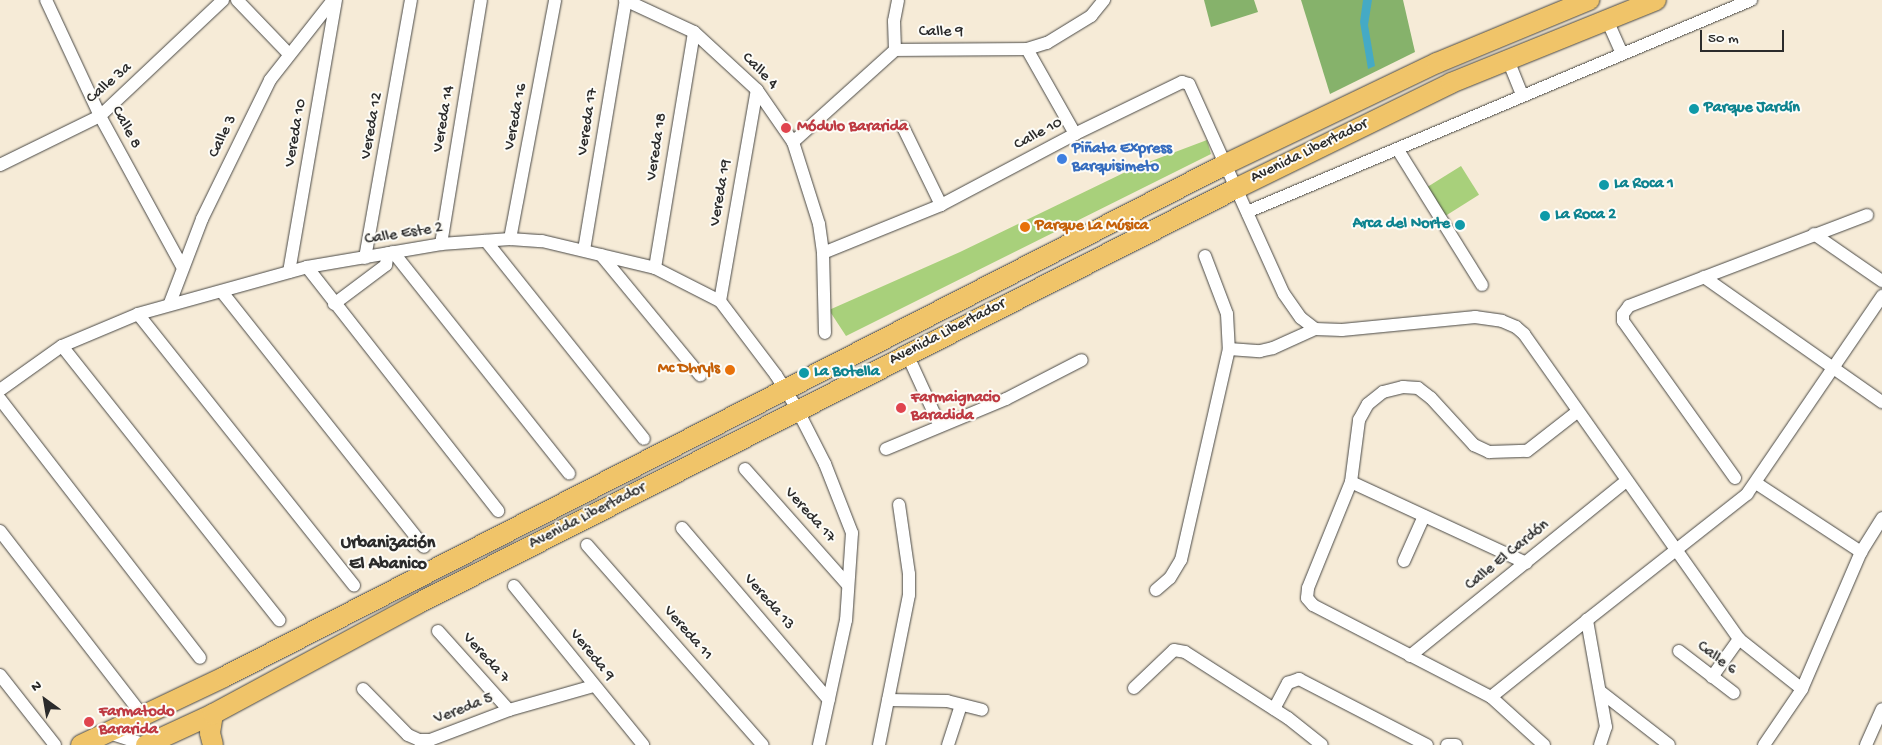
<!DOCTYPE html>
<html>
<head>
<meta charset="utf-8">
<style>
  body { margin:0 }
  #map { position:relative; width:1882px; height:745px; overflow:hidden; background:#f6ebd7; font-family:"Gochi Hand",sans-serif }
  div>[style] { position:absolute }
  [style*='--x'] { left:calc(var(--x)*1px); top:calc(var(--y)*1px); width:calc(var(--w)*1px); rotate:calc(var(--a)*1deg) }
  .green>* { inset:0; background:#a8d07b; transform-origin:0 0 }
  .forest>* { inset:0; background:#86b26b }
  .water>* { inset:0; background:#45aac5 }
  .roads { filter:drop-shadow(0 0 1px #494845) drop-shadow(0 0 1px #494845) }
  .street>* { height:12px; margin:-6px; padding:0 6px; transform-origin:6px; border-radius:6px; background:#fff }
  .primary>* { height:20px; margin:-10px; padding:0 10px; transform-origin:10px; border-radius:10px; background:#f0c469 }
  .dots>* { width:14px; height:14px; translate:-50% -50%; box-sizing:border-box; border:2px solid #fdfcf7; border-radius:50% }
  span { translate:-50% -50%; white-space:nowrap; text-align:center; line-height:1.15; -webkit-text-stroke:4px #fdfcf7; paint-order:stroke }
  .street-label { font-size:16px; color:#2b2b2b }
  .culture-label { font-size:16px; color:#0d838f; font-weight:700 }
  .left { translate:0 -50%; text-align:left }
  .right { translate:-100% -50%; text-align:right }
  .health-label { font-size:16px; color:#be3a42; font-weight:700 }
  .shop-label { font-size:16px; color:#366cbe; font-weight:700 }
  .food-label { font-size:16px; color:#c56008; font-weight:700 }
  .neighbourhood-label { font-size:18px; color:#2b2b2b; font-weight:700 }
  .north { position:absolute; left:20px; top:675px; width:50px; height:50px; -webkit-text-stroke:4px #fdfcf7; paint-order:stroke; rotate:328deg; font-size:14px; font-weight:700; line-height:20px; text-align:center; color:#2b2b2b }
  .north::after { content:''; display:block; margin:auto; width:18px; height:22px; background:#2b2b2b; clip-path:polygon(50% 0,100% 100%,50% 72%,0 100%) }
  .scale { position:absolute; left:1700px; top:30px; width:84px; height:22px; box-sizing:border-box; border:2px solid #2b2b2b; border-top:0; padding-left:6px; font-size:15px; line-height:18px; white-space:nowrap; color:#2b2b2b; -webkit-text-stroke:4px #fdfcf7; paint-order:stroke }
</style>
</head>
<body>
<div id="map">
  <div class="green">
    <i style="clip-path:polygon(1207px 140px,1211px 154px,846px 336px,829px 310px,960px 252px,1138px 166px)"></i>
    <i style="left:1461px;top:166px;width:34px;height:44px;rotate:58deg"></i>
  </div>
  <div class="forest">
    <i style="clip-path:polygon(1204px 0,1254px 0,1258px 12px,1211px 27px)"></i>
    <i style="clip-path:polygon(1301px 0,1403px 0,1415px 52px,1330px 94px)"></i>
  </div>
  <div class="water">
    <i style="clip-path:polygon(1363px 0,1372px 0,1368px 25px,1375px 66px,1368px 69px,1360px 22px)"></i>
  </div>
  <div class="roads">
    <div class="street">
      <i style="--x:46;--y:0;--w:128;--a:65"></i>
      <i style="--x:100;--y:116;--w:173;--a:61.4"></i>
      <i style="--x:237;--y:0;--w:74;--a:46.1"></i>
      <i style="--x:625;--y:0;--w:76;--a:24.9"></i>
      <i style="--x:694;--y:32;--w:86;--a:42.6"></i>
      <i style="--x:757;--y:90;--w:63;--a:55.3"></i>
      <i style="--x:793;--y:142;--w:86;--a:72.4"></i>
      <i style="--x:819;--y:224;--w:29;--a:82"></i>
      <i style="--x:823;--y:253;--w:80;--a:88.6"></i>
      <i style="--x:1607;--y:20;--w:37;--a:66"></i>
      <i style="--x:1027;--y:49;--w:21;--a:-17"></i>
      <i style="--x:1047;--y:43;--w:52;--a:-31.5"></i>
      <i style="--x:1091;--y:16;--w:21;--a:-51"></i>
      <i style="--x:895;--y:50;--w:29;--a:-92"></i>
      <i style="--x:894;--y:21;--w:21;--a:-79"></i>
      <i style="--x:1508;--y:60;--w:38;--a:68"></i>
      <i style="--x:903;--y:127;--w:87;--a:64"></i>
      <i style="--x:793;--y:142;--w:137;--a:-42"></i>
      <i style="--x:895;--y:50;--w:132;--a:-0.4"></i>
      <i style="--x:1027;--y:49;--w:98;--a:60.5"></i>
      <i style="--x:1398;--y:150;--w:159;--a:58.1"></i>
      <i style="--x:0;--y:165;--w:111;--a:-26.1"></i>
      <i style="--x:100;--y:116;--w:169;--a:-43.3"></i>
      <i style="--x:1247;--y:212;--w:547;--a:-22.81"></i>
      <i style="--x:1814;--y:234;--w:83;--a:34.7"></i>
      <i style="--x:510;--y:239;--w:243;--a:-79.3"></i>
      <i style="--x:486;--y:241;--w:253;--a:51.4"></i>
      <i style="--x:441;--y:244;--w:247;--a:-80.7"></i>
      <i style="--x:584;--y:250;--w:254;--a:-80.5"></i>
      <i style="--x:393;--y:252;--w:283;--a:51.5"></i>
      <i style="--x:823;--y:253;--w:127;--a:-22.1"></i>
      <i style="--x:941;--y:205;--w:152;--a:-27.9"></i>
      <i style="--x:1075;--y:134;--w:119;--a:-25.9"></i>
      <i style="--x:1182;--y:82;--w:7;--a:16"></i>
      <i style="--x:1189;--y:84;--w:230;--a:65.7"></i>
      <i style="--x:1284;--y:294;--w:29;--a:55"></i>
      <i style="--x:1301;--y:318;--w:18;--a:38"></i>
      <i style="--x:1315;--y:329;--w:27;--a:2"></i>
      <i style="--x:1342;--y:330;--w:134;--a:-5.6"></i>
      <i style="--x:1475;--y:317;--w:27;--a:8"></i>
      <i style="--x:1502;--y:321;--w:15;--a:23"></i>
      <i style="--x:1516;--y:327;--w:11;--a:41"></i>
      <i style="--x:1524;--y:334;--w:373;--a:54.8"></i>
      <i style="--x:1739;--y:639;--w:80;--a:38.4"></i>
      <i style="--x:601;--y:255;--w:156;--a:50.5"></i>
      <i style="--x:1205;--y:256;--w:62;--a:69.2"></i>
      <i style="--x:1227;--y:314;--w:35;--a:87"></i>
      <i style="--x:365;--y:258;--w:262;--a:-79.9"></i>
      <i style="--x:307;--y:267;--w:310;--a:51.9"></i>
      <i style="--x:655;--y:268;--w:239;--a:-80.6"></i>
      <i style="--x:289;--y:272;--w:276;--a:-80.2"></i>
      <i style="--x:1704;--y:277;--w:218;--a:35.1"></i>
      <i style="--x:222;--y:292;--w:325;--a:51.6"></i>
      <i style="--x:720;--y:301;--w:214;--a:-80.1"></i>
      <i style="--x:170;--y:303;--w:90;--a:-69.1"></i>
      <i style="--x:202;--y:219;--w:155;--a:-63.9"></i>
      <i style="--x:270;--y:80;--w:102;--a:-51.8"></i>
      <i style="--x:334;--y:304;--w:65;--a:-36.9"></i>
      <i style="--x:386;--y:265;--w:12;--a:-81"></i>
      <i style="--x:138;--y:314;--w:347;--a:51.5"></i>
      <i style="--x:62;--y:346;--w:350;--a:51.6"></i>
      <i style="--x:907;--y:354;--w:79;--a:65.4"></i>
      <i style="--x:0;--y:390;--w:76;--a:-35.4"></i>
      <i style="--x:62;--y:346;--w:82;--a:-22.8"></i>
      <i style="--x:138;--y:314;--w:175;--a:-15.5"></i>
      <i style="--x:307;--y:267;--w:136;--a:-9.7"></i>
      <i style="--x:441;--y:244;--w:69;--a:-4.1"></i>
      <i style="--x:510;--y:239;--w:32;--a:4"></i>
      <i style="--x:542;--y:241;--w:116;--a:13.4"></i>
      <i style="--x:655;--y:268;--w:73;--a:26.9"></i>
      <i style="--x:720;--y:301;--w:93;--a:52.9"></i>
      <i style="--x:776;--y:375;--w:40;--a:58"></i>
      <i style="--x:797;--y:409;--w:62;--a:63"></i>
      <i style="--x:825;--y:464;--w:74;--a:68.6"></i>
      <i style="--x:852;--y:533;--w:87;--a:93.9"></i>
      <i style="--x:846;--y:620;--w:128;--a:102.2"></i>
      <i style="--x:0;--y:399;--w:327;--a:52.3"></i>
      <i style="--x:886;--y:449;--w:130;--a:-22.6"></i>
      <i style="--x:1006;--y:399;--w:85;--a:-27.2"></i>
      <i style="--x:745;--y:469;--w:155;--a:48.4"></i>
      <i style="--x:1735;--y:478;--w:193;--a:-125.5"></i>
      <i style="--x:1623;--y:321;--w:7;--a:-90"></i>
      <i style="--x:1623;--y:314;--w:10;--a:-53"></i>
      <i style="--x:1629;--y:306;--w:255;--a:-20.9"></i>
      <i style="--x:1351;--y:482;--w:193;--a:24.8"></i>
      <i style="--x:1756;--y:483;--w:126;--a:33.3"></i>
      <i style="--x:682;--y:528;--w:226;--a:49.5"></i>
      <i style="--x:0;--y:531;--w:234;--a:52.3"></i>
      <i style="--x:587;--y:545;--w:266;--a:48.7"></i>
      <i style="--x:1404;--y:561;--w:49;--a:-66"></i>
      <i style="--x:514;--y:586;--w:205;--a:50.9"></i>
      <i style="--x:1156;--y:590;--w:18;--a:-41"></i>
      <i style="--x:1170;--y:578;--w:21;--a:-59"></i>
      <i style="--x:1181;--y:560;--w:216;--a:-77.2"></i>
      <i style="--x:1229;--y:349;--w:31;--a:4"></i>
      <i style="--x:1260;--y:351;--w:13;--a:-13"></i>
      <i style="--x:1273;--y:348;--w:46;--a:-24.3"></i>
      <i style="--x:438;--y:631;--w:106;--a:48.1"></i>
      <i style="--x:1679;--y:651;--w:69;--a:37.4"></i>
      <i style="--x:1410;--y:656;--w:278;--a:-39"></i>
      <i style="--x:0;--y:675;--w:89;--a:51.8"></i>
      <i style="--x:1712;--y:677;--w:47;--a:-54.6"></i>
      <i style="--x:1134;--y:688;--w:55;--a:-43.5"></i>
      <i style="--x:1174;--y:650;--w:11;--a:10"></i>
      <i style="--x:1185;--y:652;--w:122;--a:32.7"></i>
      <i style="--x:1288;--y:718;--w:43;--a:38.5"></i>
      <i style="--x:363;--y:689;--w:64;--a:45.6"></i>
      <i style="--x:408;--y:735;--w:12;--a:24"></i>
      <i style="--x:419;--y:740;--w:11;--a:0"></i>
      <i style="--x:430;--y:740;--w:85;--a:-20.8"></i>
      <i style="--x:509;--y:710;--w:87;--a:-15.9"></i>
      <i style="--x:1601;--y:692;--w:86;--a:37.9"></i>
      <i style="--x:1491;--y:697;--w:123;--a:-38.7"></i>
      <i style="--x:888;--y:700;--w:59;--a:1"></i>
      <i style="--x:947;--y:701;--w:36;--a:14"></i>
      <i style="--x:1274;--y:709;--w:30;--a:-62"></i>
      <i style="--x:1288;--y:683;--w:12;--a:-20"></i>
      <i style="--x:1299;--y:679;--w:144;--a:27.3"></i>
      <i style="--x:109;--y:733;--w:39;--a:18"></i>
      <i style="--x:879;--y:745;--w:153;--a:-78.7"></i>
      <i style="--x:909;--y:595;--w:21;--a:-90"></i>
      <i style="--x:909;--y:574;--w:70;--a:-98.2"></i>
      <i style="--x:948;--y:745;--w:42;--a:-72"></i>
      <i style="--x:1447;--y:745;--w:9;--a:0"></i>
      <i style="--x:1544;--y:745;--w:72;--a:-137.8"></i>
      <i style="--x:1491;--y:697;--w:200;--a:-152.7"></i>
      <i style="--x:1313;--y:605;--w:9;--a:-131"></i>
      <i style="--x:1307;--y:598;--w:10;--a:-84"></i>
      <i style="--x:1308;--y:588;--w:114;--a:-67.9"></i>
      <i style="--x:1351;--y:482;--w:63;--a:-82.6"></i>
      <i style="--x:1359;--y:420;--w:18;--a:-61"></i>
      <i style="--x:1368;--y:404;--w:19;--a:-39"></i>
      <i style="--x:1383;--y:392;--w:21;--a:-14"></i>
      <i style="--x:1403;--y:387;--w:15;--a:4"></i>
      <i style="--x:1418;--y:388;--w:16;--a:38"></i>
      <i style="--x:1431;--y:398;--w:64;--a:47.5"></i>
      <i style="--x:1474;--y:445;--w:17;--a:25"></i>
      <i style="--x:1489;--y:452;--w:38;--a:-2"></i>
      <i style="--x:1527;--y:451;--w:63;--a:-38"></i>
      <i style="--x:1600;--y:745;--w:19;--a:-72"></i>
      <i style="--x:1606;--y:727;--w:109;--a:-100.1"></i>
      <i style="--x:1587;--y:620;--w:204;--a:-38.2"></i>
      <i style="--x:1747;--y:494;--w:240;--a:-55.7"></i>
      <i style="--x:1764;--y:745;--w:68;--a:-55.8"></i>
      <i style="--x:1802;--y:689;--w:149;--a:-66.7"></i>
      <i style="--x:1861;--y:552;--w:40;--a:-58"></i>
      <i style="--x:1866;--y:745;--w:39;--a:-66"></i>
    </div>
    <div class="primary">
      <i style="--x:213;--y:714;--w:19;--a:99"></i>
      <i style="--x:210;--y:733;--w:12;--a:76"></i>
      <i style="--x:81;--y:745;--w:158;--a:-25.4"></i>
      <i style="--x:224;--y:677;--w:1126;--a:-27.11"></i>
      <i style="--x:1226;--y:164;--w:234;--a:-25.6"></i>
      <i style="--x:1437;--y:63;--w:165;--a:-22.5"></i>
      <i style="--x:146;--y:745;--w:74;--a:-24.8"></i>
      <i style="--x:213;--y:714;--w:232;--a:-28.3"></i>
      <i style="--x:417;--y:604;--w:919;--a:-26.9"></i>
      <i style="--x:1237;--y:188;--w:238;--a:-26.1"></i>
      <i style="--x:1451;--y:83;--w:221;--a:-22"></i>
    </div>
  </div>
  <div class="dots">
    <i style="left:1694px;top:109px;background:#0f9aa8"></i>
    <i style="left:786px;top:128px;background:#e0444e"></i>
    <i style="left:1062px;top:159px;background:#3f7fe0"></i>
    <i style="left:1604px;top:185px;background:#0f9aa8"></i>
    <i style="left:1545px;top:216px;background:#0f9aa8"></i>
    <i style="left:1460px;top:225px;background:#0f9aa8"></i>
    <i style="left:1025px;top:227px;background:#e8710a"></i>
    <i style="left:730px;top:370px;background:#e8710a"></i>
    <i style="left:804px;top:373px;background:#0f9aa8"></i>
    <i style="left:901px;top:408px;background:#e0444e"></i>
    <i style="left:89px;top:722px;background:#e0444e"></i>
  </div>
  <div class="street-label">
    <span style="left:941px;top:33px">Calle 9</span>
    <span style="left:759px;top:72px;rotate:46deg">Calle 4</span>
    <span style="left:110px;top:84px;rotate:-41deg">Calle 3a</span>
    <span style="left:517px;top:117px;rotate:-79deg">Vereda 16</span>
    <span style="left:445px;top:119px;rotate:-80deg">Vereda 14</span>
    <span style="left:589px;top:122px;rotate:-81deg">Vereda 17</span>
    <span style="left:373px;top:126px;rotate:-80deg">Vereda 12</span>
    <span style="left:125px;top:128px;rotate:62deg">Calle 8</span>
    <span style="left:297px;top:133px;rotate:-80deg">Vereda 10</span>
    <span style="left:1039px;top:135px;rotate:-28deg">Calle 10</span>
    <span style="left:224px;top:137px;rotate:-64deg">Calle 3</span>
    <span style="left:658px;top:147px;rotate:-81deg">Vereda 18</span>
    <span style="left:1310px;top:152px;rotate:-26deg">Avenida Libertador</span>
    <span style="left:722px;top:193px;rotate:-80deg">Vereda 19</span>
    <span style="left:404px;top:235px;rotate:-9deg">Calle Este 2</span>
    <span style="left:948px;top:333px;rotate:-27deg">Avenida Libertador</span>
    <span style="left:809px;top:516px;rotate:48deg">Vereda 17</span>
    <span style="left:588px;top:517px;rotate:-27deg">Avenida Libertador</span>
    <span style="left:1508px;top:556px;rotate:-39deg">Calle El Cardón</span>
    <span style="left:768px;top:603px;rotate:49deg">Vereda 13</span>
    <span style="left:687px;top:634px;rotate:49deg">Vereda 11</span>
    <span style="left:591px;top:656px;rotate:51deg">Vereda 9</span>
    <span style="left:485px;top:659px;rotate:48deg">Vereda 7</span>
    <span style="left:1716px;top:659px;rotate:37deg">Calle 6</span>
    <span style="left:464px;top:710px;rotate:-21deg">Vereda 5</span>
  </div>
  <div class="culture-label">
    <span class="left" style="left:1704px;top:109px">Parque Jardín</span>
    <span class="left" style="left:1614px;top:185px">La Roca 1</span>
    <span class="left" style="left:1555px;top:216px">La Roca 2</span>
    <span class="right" style="left:1450px;top:225px">Arca del Norte</span>
    <span class="left" style="left:814px;top:373px">La Botella</span>
  </div>
  <div class="health-label">
    <span class="left" style="left:797px;top:128px">Módulo Bararida</span>
    <span class="left" style="left:911px;top:408px">Farmaignacio<br>Baradida</span>
    <span class="left" style="left:99px;top:722px">Farmatodo<br>Bararida</span>
  </div>
  <div class="shop-label">
    <span class="left" style="left:1072px;top:159px">Piñata Express<br>Barquisimeto</span>
  </div>
  <div class="food-label">
    <span class="left" style="left:1035px;top:227px">Parque La Música</span>
    <span class="right" style="left:720px;top:370px">Mc Dhryls</span>
  </div>
  <div class="neighbourhood-label">
    <span style="left:388px;top:555px">Urbanización<br>El Abanico</span>
  </div>
  <div class="north">N</div>
  <div class="scale">50 m</div>
</div>
</body>
</html>
